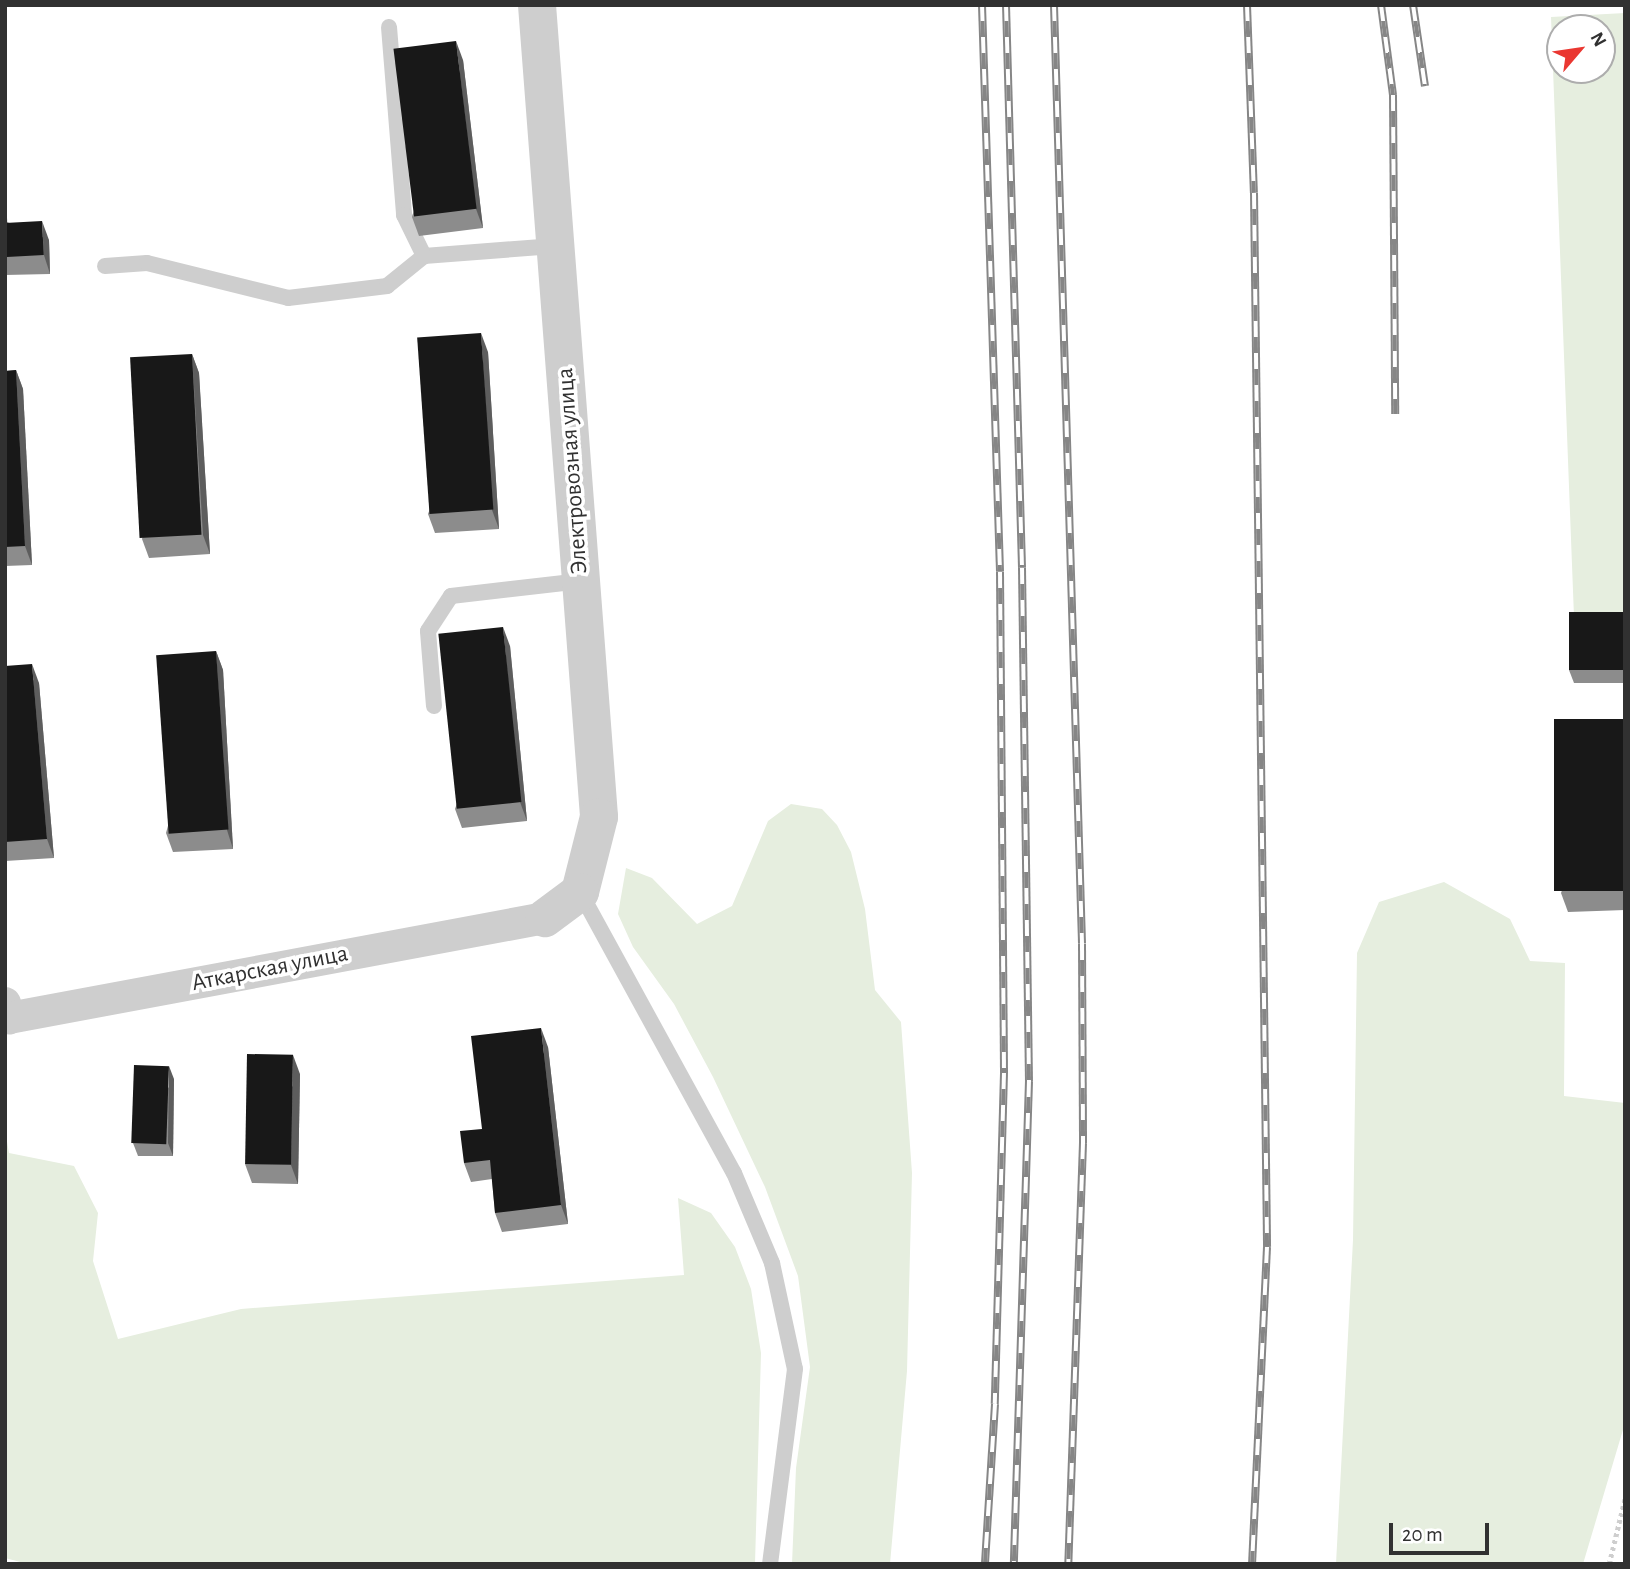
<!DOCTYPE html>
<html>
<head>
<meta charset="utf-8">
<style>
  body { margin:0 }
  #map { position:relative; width:1630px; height:1569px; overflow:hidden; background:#fff; font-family:"Alegreya Sans",sans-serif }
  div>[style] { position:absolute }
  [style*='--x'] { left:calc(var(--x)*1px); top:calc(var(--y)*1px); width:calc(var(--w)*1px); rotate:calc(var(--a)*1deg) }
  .green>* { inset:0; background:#e6eedf }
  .path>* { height:4.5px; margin-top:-2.25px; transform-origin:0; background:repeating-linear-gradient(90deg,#cecece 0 3.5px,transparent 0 7px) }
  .service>* { height:16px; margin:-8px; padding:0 8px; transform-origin:8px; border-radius:8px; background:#cecece }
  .minor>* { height:32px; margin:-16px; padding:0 16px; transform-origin:16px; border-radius:16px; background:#cecece }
  .tertiary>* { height:38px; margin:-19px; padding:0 19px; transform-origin:19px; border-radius:19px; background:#cecece }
  .rail>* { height:8px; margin-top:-4px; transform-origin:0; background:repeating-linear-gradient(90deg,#fff 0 16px,#868686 0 32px); box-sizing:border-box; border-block:2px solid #868686 }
  .wall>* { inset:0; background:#8c8c8c }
  .shaded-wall>* { inset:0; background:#5d5d5d }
  .building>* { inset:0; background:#181818; transform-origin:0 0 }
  span { translate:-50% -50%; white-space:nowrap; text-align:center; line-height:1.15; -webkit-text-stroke:7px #fff; paint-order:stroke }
  .street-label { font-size:24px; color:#313131 }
  .frame { position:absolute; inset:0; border:7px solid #313131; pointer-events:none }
  .north { position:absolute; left:1546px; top:14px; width:70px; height:70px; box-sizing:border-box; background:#fff; border:2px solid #adadad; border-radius:50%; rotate:61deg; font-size:19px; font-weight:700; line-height:28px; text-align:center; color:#313131 }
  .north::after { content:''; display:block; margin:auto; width:24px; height:32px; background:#ea3731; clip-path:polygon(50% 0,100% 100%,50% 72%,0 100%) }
  .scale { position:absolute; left:1389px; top:1523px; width:100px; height:32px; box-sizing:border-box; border:4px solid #313131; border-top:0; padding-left:9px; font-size:21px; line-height:24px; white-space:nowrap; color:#313131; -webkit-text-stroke:5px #fff; paint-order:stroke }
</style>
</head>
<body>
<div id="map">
  <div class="green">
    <i style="clip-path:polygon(evenodd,1625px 13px,1625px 622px,1574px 617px,1551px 17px,1625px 13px,1560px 28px,1602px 28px,1602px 70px,1560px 70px,1560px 28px)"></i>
    <i style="clip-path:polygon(791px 804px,822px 809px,837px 825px,851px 852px,865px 909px,875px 990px,901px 1022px,912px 1173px,907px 1371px,890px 1564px,792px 1564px,796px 1468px,810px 1367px,798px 1276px,765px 1187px,713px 1077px,674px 1004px,633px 947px,618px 914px,626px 868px,652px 878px,697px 924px,732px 906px,768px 821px)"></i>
    <i style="clip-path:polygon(1444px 882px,1510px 919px,1530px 961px,1565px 963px,1564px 1096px,1625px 1103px,1625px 1423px,1583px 1564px,1336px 1564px,1353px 1240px,1357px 953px,1379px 902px)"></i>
    <i style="clip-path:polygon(5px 1130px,9px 1153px,74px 1166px,98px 1213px,93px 1261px,118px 1339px,241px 1309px,684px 1275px,678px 1198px,711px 1213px,735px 1247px,751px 1289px,761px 1353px,755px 1564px,28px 1564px,5px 1558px)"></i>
  </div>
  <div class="path">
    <i style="--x:1609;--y:1564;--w:68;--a:-76.4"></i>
  </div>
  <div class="service">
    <i style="--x:389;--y:27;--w:189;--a:85.4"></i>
    <i style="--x:404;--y:215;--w:46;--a:64"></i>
    <i style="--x:424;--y:256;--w:131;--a:-4.4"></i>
    <i style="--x:105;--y:266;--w:42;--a:-4.1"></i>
    <i style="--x:147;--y:263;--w:145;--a:13.9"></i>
    <i style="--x:288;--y:298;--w:100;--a:-6.9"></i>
    <i style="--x:387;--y:286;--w:48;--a:-39"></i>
    <i style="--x:434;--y:706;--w:75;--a:-94.6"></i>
    <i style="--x:428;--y:631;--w:42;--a:-56.7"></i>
    <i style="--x:451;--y:596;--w:131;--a:-6.6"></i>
    <i style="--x:580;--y:892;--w:320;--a:61.3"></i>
    <i style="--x:734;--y:1173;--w:98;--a:67.1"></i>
    <i style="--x:772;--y:1263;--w:108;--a:77.8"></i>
    <i style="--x:795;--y:1369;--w:197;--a:97.3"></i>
  </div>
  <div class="minor">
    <i style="--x:5;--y:1003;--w:16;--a:75"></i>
    <i style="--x:9;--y:1018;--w:545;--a:-10.57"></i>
  </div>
  <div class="tertiary">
    <i style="--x:537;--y:5;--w:814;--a:85.63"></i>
    <i style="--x:599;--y:817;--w:77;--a:104.2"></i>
    <i style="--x:580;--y:892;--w:44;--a:143.4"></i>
  </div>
  <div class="rail">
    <i style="--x:982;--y:5;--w:567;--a:88.18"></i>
    <i style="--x:1000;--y:572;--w:501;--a:89.54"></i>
    <i style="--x:1004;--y:1073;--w:331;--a:91.6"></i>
    <i style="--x:995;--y:1404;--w:160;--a:93.6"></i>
    <i style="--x:1006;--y:5;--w:563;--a:88.37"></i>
    <i style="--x:1022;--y:568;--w:513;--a:89.22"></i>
    <i style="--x:1029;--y:1081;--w:483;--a:91.8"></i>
    <i style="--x:1054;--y:5;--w:939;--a:88.29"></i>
    <i style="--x:1082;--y:944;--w:199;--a:89.7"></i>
    <i style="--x:1083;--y:1143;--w:421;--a:92"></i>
    <i style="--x:1247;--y:5;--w:188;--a:87.9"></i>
    <i style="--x:1254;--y:193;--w:1054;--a:89.29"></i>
    <i style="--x:1267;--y:1247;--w:317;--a:92.7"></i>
    <i style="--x:1381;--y:5;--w:91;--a:82.4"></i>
    <i style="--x:1393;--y:95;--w:319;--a:89.6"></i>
    <i style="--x:1413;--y:5;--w:82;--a:81.6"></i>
  </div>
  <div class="wall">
    <i style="clip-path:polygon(463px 60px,483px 228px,419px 236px,412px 217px)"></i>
    <i style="clip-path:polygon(5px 171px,7px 222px,49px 240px,50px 274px,5px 275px)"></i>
    <i style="clip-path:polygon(488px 352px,499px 529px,435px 533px,428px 514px)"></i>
    <i style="clip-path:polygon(192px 354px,199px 373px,210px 554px,149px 558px,142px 539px)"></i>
    <i style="clip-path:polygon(16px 370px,23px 389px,32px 565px,5px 566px,5px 371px)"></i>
    <i style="clip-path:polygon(1625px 612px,1625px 683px,1574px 683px,1569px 670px)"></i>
    <i style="clip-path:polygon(510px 646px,527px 821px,462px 828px,455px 809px)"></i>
    <i style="clip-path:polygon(216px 651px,223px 670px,233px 849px,173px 852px,166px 833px)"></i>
    <i style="clip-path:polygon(5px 666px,39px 683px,54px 858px,5px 861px)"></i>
    <i style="clip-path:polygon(1625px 719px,1625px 910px,1568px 912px,1561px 893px)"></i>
    <i style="clip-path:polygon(548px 1047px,568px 1224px,502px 1232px,495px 1213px,492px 1179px,471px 1182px,464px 1163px)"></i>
    <i style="clip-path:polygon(300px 1074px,298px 1184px,252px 1183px,245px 1164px)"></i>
    <i style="clip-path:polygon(174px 1079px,173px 1156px,138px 1156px,133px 1143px)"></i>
  </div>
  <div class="shaded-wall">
    <i style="clip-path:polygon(456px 41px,463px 60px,483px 228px,476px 209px)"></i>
    <i style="clip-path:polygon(5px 171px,8px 241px,5px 234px)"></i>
    <i style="clip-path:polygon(42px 221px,49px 240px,50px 274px,44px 255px)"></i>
    <i style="clip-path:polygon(481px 333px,488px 352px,499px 529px,492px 510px)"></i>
    <i style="clip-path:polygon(192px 354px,199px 373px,210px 554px,203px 535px)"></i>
    <i style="clip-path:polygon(16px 370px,23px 389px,32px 565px,25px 546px)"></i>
    <i style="clip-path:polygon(503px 627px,510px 646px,527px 821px,520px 802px)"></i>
    <i style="clip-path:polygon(216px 651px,223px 670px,233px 849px,227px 830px)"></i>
    <i style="clip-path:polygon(32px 664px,39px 683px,54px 858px,47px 839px)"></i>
    <i style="clip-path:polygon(541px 1028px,548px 1047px,568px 1224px,561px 1205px)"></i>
    <i style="clip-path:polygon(293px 1055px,300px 1074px,298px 1184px,291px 1165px)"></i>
    <i style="clip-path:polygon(169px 1066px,174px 1079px,173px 1156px,168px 1143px)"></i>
  </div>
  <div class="building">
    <i style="left:456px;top:41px;width:169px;height:63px;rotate:83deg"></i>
    <i style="left:42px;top:221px;width:34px;height:37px;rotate:87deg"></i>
    <i style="left:481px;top:333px;width:177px;height:64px;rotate:86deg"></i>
    <i style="left:192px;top:354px;width:181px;height:62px;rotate:87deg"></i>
    <i style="clip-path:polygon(16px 370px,25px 546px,5px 547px,5px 371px)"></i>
    <i style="left:1569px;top:612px;width:56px;height:58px"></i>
    <i style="left:503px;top:627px;width:176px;height:65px;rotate:84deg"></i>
    <i style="left:216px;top:651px;width:179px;height:60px;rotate:86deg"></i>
    <i style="clip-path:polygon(32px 664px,47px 839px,5px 842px,5px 666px)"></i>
    <i style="left:1625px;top:719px;width:172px;height:71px;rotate:90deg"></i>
    <i style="clip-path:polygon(541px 1028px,561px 1205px,495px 1213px,490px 1160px,464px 1163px,460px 1131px,482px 1129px,471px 1036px)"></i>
    <i style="left:247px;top:1054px;width:46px;height:110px;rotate:1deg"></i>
    <i style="left:134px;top:1065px;width:35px;height:78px;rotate:2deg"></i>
  </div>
  <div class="street-label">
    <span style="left:573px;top:471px;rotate:-94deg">Электровозная улица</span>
    <span style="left:270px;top:969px;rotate:-11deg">Аткарская улица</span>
  </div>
  <div class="frame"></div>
  <div class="north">N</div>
  <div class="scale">20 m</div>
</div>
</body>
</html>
